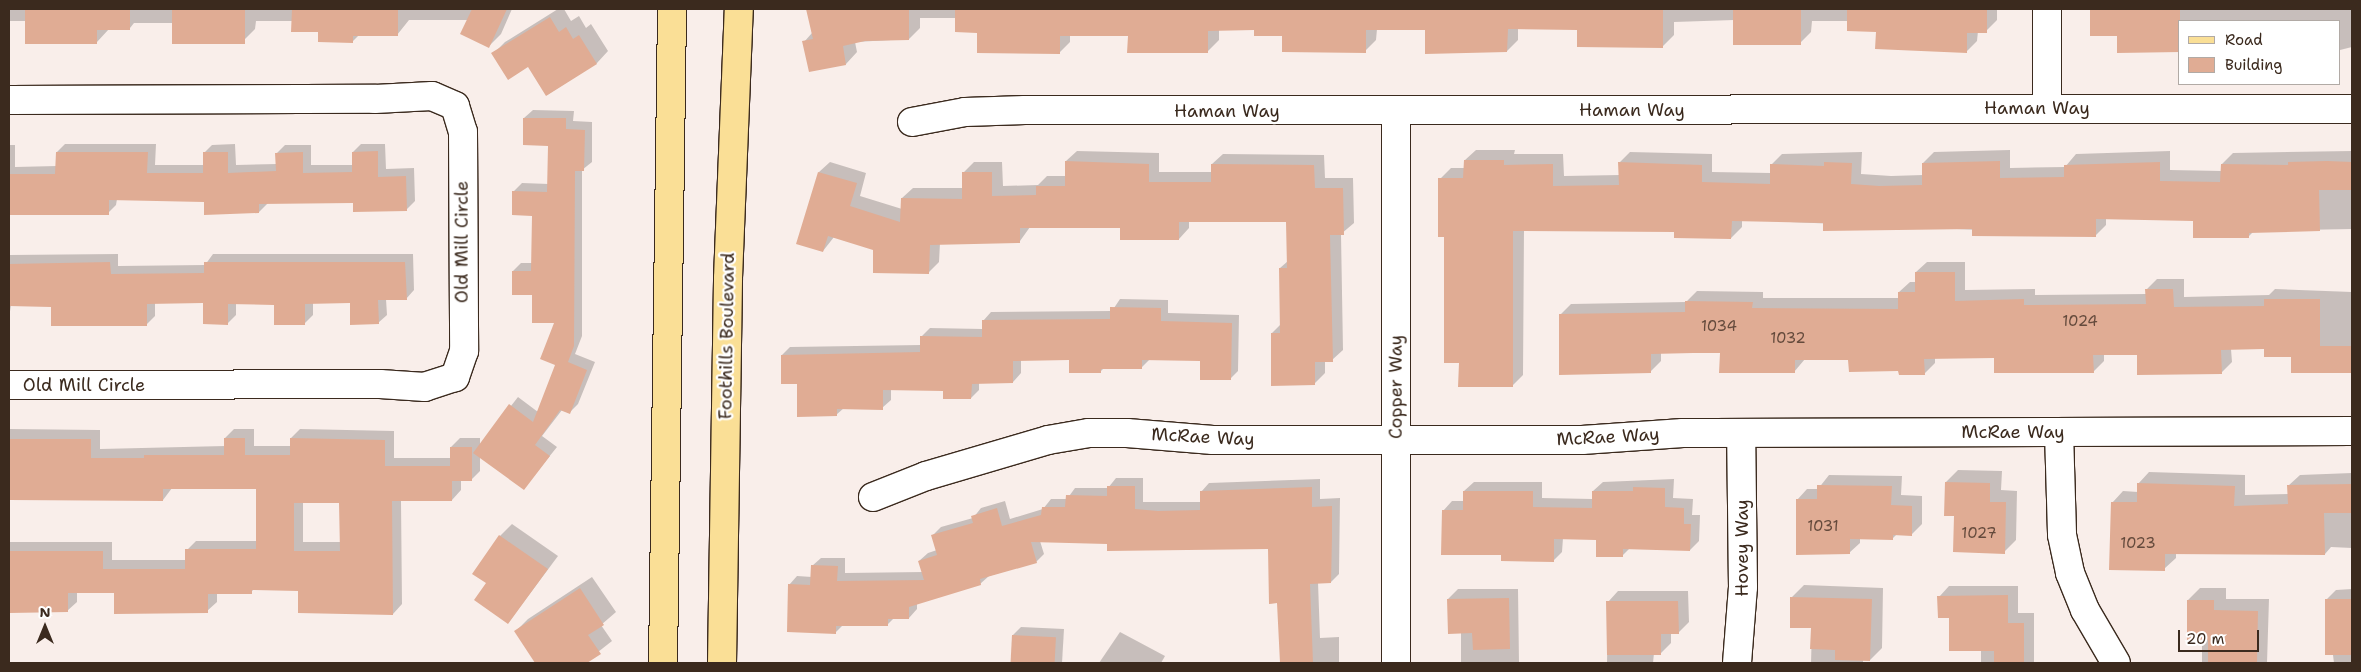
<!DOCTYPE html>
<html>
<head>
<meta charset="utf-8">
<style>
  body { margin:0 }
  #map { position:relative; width:2361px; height:672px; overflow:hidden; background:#f9eeea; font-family:"Shantell Sans",sans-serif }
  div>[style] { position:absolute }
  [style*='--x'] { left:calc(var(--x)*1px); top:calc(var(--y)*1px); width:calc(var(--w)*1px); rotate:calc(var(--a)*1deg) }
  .shadow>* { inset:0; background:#0003 }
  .building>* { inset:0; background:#e0ac94; transform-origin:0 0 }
  .roads { filter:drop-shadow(1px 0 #3b2a1e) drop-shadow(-1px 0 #3b2a1e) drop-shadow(0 1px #3b2a1e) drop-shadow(0 -1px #3b2a1e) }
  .minor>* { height:28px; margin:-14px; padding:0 14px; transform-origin:14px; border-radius:14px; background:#fff }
  .major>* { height:28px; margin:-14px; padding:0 14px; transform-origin:14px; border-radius:14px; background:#fadf96 }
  span { translate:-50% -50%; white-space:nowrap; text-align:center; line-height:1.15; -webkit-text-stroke:4.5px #fff; paint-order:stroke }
  .number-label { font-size:15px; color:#644a3c }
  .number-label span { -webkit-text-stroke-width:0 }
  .street-label { font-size:18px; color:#3b2a1e }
  .frame { position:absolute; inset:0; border:10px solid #3b2a1e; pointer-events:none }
  .legend { position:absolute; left:2178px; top:20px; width:162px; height:65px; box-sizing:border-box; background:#fff; border:1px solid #b1aaa5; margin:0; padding:6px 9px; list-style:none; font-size:15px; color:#3b2a1e }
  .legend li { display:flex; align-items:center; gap:10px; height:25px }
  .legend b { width:25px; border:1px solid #b1aaa5 }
  .north { position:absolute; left:20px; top:602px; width:50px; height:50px; -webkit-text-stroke:4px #fff; paint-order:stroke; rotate:0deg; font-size:14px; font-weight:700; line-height:20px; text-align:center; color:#3b2a1e }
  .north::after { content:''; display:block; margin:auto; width:18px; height:22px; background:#3b2a1e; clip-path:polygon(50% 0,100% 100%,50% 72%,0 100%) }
  .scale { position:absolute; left:2178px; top:630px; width:81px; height:22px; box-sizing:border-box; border:2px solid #3b2a1e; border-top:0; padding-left:6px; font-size:15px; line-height:18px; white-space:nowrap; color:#3b2a1e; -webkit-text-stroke:4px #fff; paint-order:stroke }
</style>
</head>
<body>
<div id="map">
  <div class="shadow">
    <div style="clip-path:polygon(9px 9px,512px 9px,501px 34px,489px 46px,468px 20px,409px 20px,397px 35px,359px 35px,353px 41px,293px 21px,256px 21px,255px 29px,243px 41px,173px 23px,134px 23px,130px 28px,109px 29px,97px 42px,26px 21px,9px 21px)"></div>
    <div style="clip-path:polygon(558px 9px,564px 9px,571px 21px,579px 16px,586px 28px,591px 24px,608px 51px,597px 63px,547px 95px,528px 65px,493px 54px,505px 42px)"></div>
    <div style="clip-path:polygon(808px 9px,1997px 9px,1997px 20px,1986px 31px,1978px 31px,1977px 41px,1966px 52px,1848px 21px,1812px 21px,1811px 32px,1800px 43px,1734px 20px,1674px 22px,1674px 35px,1663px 46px,1578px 29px,1518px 28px,1518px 40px,1507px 51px,1426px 29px,1377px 29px,1376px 40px,1365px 51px,1255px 29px,1219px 29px,1219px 40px,1208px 51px,1129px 35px,1070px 35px,1070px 42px,1059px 53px,979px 31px,956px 18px,920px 18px,920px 28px,909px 39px,855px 42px,857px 52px,846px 64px,810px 71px,804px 42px,812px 33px)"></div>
    <div style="clip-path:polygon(2091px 9px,2352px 9px,2352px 47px,2340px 50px,2340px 21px,2180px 21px,2118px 35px,2091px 35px)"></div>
    <div style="clip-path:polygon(evenodd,533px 110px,574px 111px,573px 121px,592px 122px,592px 162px,582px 170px,582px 336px,575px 354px,595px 362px,578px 404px,569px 413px,562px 410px,542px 436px,557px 447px,524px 488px,480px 457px,480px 471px,471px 480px,461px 480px,461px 490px,452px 500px,401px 500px,402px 604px,393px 614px,299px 590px,254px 589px,251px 592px,217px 592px,217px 602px,207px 611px,116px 592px,77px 592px,77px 602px,67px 611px,9px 611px,9px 542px,112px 542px,112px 560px,187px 560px,187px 550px,196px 541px,257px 541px,257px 488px,172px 488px,163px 500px,9px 499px,9px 429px,100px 430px,100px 449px,225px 446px,225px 438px,234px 429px,254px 429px,254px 446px,291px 446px,291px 438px,300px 429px,394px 431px,394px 458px,451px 458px,451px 447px,460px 438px,480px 438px,480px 445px,518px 397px,538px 412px,557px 364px,556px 322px,513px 271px,521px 263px,532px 263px,534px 215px,513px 192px,522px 183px,549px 184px,549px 144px,524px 118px,533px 110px,303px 502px,340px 502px,341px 542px,303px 542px,303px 502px)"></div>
    <div style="clip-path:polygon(65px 144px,156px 144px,155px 165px,204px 165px,204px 153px,212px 145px,235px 144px,236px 165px,277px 164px,277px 153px,285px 145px,311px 145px,311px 165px,353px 165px,353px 152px,361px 144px,385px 144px,386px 169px,414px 168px,415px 201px,406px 210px,354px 202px,268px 203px,259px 212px,205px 201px,117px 199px,116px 205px,108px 213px,9px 214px,9px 145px,15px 145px,15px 167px,57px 166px,57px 152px)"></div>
    <div style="clip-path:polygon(1476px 150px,1515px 150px,1514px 154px,1563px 154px,1564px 176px,1620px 175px,1619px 163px,1630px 152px,1712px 154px,1712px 172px,1771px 173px,1771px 165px,1782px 154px,1862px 152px,1861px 174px,1891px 176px,1923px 175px,1923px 163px,1934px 152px,2010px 150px,2010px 168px,2065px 167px,2076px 154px,2170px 151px,2170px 170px,2222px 171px,2222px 164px,2233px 153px,2352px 151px,2352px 229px,2254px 231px,2248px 237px,2194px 220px,2106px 218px,2106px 225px,2096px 235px,1742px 220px,1742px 227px,1731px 238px,1676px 231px,1524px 229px,1523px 375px,1512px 386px,1445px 235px,1440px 179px,1451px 168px,1465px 168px,1465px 160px)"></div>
    <div style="clip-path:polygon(1077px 151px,1159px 153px,1159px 172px,1212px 172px,1212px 164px,1223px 154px,1324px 155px,1325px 178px,1353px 178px,1354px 223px,1341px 234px,1343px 350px,1332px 360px,1325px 360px,1325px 373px,1314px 384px,1272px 333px,1281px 324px,1280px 268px,1288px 261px,1287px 221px,1189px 220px,1189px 228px,1179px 239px,1122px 227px,1030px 227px,1020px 241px,940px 243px,939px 262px,929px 272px,874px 249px,834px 237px,823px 251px,798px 243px,819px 172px,830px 162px,866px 173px,860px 196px,902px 209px,902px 198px,913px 188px,963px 188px,963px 173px,974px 162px,1002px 162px,1003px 186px,1038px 185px,1047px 176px,1066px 176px,1066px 161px)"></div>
    <div style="clip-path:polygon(118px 254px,118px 266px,205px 265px,213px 254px,413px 254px,414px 290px,406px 299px,386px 299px,387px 315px,378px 323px,351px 302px,313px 303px,313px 315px,305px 323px,275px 304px,236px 303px,236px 315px,228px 323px,204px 302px,155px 303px,155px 316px,147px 324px,52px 306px,11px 305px,9px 318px,9px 255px)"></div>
    <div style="clip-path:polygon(1927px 262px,1965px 262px,1965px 290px,2035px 289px,2035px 295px,2147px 294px,2146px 290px,2157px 279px,2184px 279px,2184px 297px,2269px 295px,2275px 289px,2352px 292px,2352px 373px,2292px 372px,2292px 355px,2265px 348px,2231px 349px,2232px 362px,2221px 373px,2139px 354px,2104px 354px,2104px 361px,2093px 372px,1995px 356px,1935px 357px,1935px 363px,1924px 374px,1850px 359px,1805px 359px,1794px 372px,1721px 352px,1661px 352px,1661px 361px,1650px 372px,1560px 315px,1571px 304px,1686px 302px,1697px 291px,1763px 292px,1763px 298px,1899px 298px,1899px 292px,1910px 282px,1916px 282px,1916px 272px)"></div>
    <div style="clip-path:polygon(1120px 299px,1168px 300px,1168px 313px,1239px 315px,1238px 371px,1230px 379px,1201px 360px,1150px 359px,1141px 368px,1104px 368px,1100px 372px,1071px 359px,1021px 360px,1021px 373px,1013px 382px,979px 382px,979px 390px,971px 398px,944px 390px,891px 389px,891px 400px,882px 408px,844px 408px,836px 415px,798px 383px,782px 355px,790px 347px,921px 345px,922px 336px,930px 328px,983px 329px,983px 321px,991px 312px,1112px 311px)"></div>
    <div style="clip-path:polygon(1958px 470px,2002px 471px,2001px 490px,2017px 491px,2016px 540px,2004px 552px,1955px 515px,1946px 482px)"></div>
    <div style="clip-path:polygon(2149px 472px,2245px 475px,2245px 495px,2289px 494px,2288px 486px,2300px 475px,2352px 473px,2352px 548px,2331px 547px,2325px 554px,2176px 553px,2176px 558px,2164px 569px,2112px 503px,2123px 491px,2138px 492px,2138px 484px)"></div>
    <div style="clip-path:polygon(1829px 475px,1902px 476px,1901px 495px,1922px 496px,1922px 524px,1911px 535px,1897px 534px,1892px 539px,1860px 538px,1860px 543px,1849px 553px,1797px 500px,1807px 489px,1818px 489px)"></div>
    <div style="clip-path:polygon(1116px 478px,1143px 478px,1143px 502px,1201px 502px,1201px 492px,1209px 483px,1320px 479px,1320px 499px,1340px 498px,1339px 574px,1331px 582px,1318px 582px,1320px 638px,1339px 637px,1339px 663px,1281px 663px,1278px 602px,1269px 548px,1040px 541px,1044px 554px,1036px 562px,989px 576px,980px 584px,917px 603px,917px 609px,909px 618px,894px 618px,888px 624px,843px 625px,835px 633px,789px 585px,797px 576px,812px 577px,812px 566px,821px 558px,845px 558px,845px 573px,923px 572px,919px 561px,928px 553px,937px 550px,933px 535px,941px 527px,973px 518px,981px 508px,1005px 501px,1010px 519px,1043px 509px,1051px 499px,1067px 499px,1075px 488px,1108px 488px)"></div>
    <div style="clip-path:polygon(1674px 479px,1673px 498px,1693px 499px,1692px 515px,1700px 515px,1699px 541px,1690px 550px,1630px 548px,1622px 556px,1597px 539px,1563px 538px,1562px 552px,1553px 561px,1503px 554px,1443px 511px,1452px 501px,1464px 501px,1464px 491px,1474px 482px,1542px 482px,1542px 498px,1593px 499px,1593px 491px,1603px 482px)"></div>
    <div style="clip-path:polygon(512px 524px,558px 556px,508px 623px,488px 583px,500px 536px)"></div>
    <div style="clip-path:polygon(592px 577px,616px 612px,601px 625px,612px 641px,584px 663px,537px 663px,516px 631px,528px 619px)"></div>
    <div style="clip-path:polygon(1804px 585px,1883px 588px,1882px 648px,1870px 660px,1863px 659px,1863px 663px,1811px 663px,1812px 627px,1792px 597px)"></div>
    <div style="clip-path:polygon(1949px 586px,2018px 586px,2018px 613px,2034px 613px,2034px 663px,1981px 663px,1981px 650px,1950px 616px,1939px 597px)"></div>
    <div style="clip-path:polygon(2200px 588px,2226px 588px,2226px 599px,2269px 599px,2267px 663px,2202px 663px,2202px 639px,2188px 600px)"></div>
    <div style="clip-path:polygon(1458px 589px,1518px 589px,1519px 663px,1461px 663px,1461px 632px,1448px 599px)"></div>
    <div style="clip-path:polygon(2352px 589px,2352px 663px,2334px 663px,2326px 600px,2336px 590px)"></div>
    <div style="clip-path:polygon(1618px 591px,1688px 591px,1689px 622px,1678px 633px,1671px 633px,1671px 643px,1661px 653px,1654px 653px,1653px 663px,1607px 663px,1608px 602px)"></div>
    <div style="clip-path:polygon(1021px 627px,1064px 629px,1062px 663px,1012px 663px,1013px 635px)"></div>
    <div style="clip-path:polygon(1120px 632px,1165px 656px,1161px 663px,1099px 663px)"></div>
  </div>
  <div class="building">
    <div style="clip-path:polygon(25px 9px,130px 9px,130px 30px,97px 30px,97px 44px,25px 44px)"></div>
    <div style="left:172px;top:9px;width:73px;height:35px"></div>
    <div style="clip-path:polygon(292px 9px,398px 9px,398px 36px,353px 36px,353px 43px,318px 42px,318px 32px,291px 32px)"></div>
    <div style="clip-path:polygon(472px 9px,507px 9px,489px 48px,460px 34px)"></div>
    <div style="clip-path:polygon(806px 9px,909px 9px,909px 40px,865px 41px,843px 46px,846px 65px,809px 72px,802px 41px,813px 39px)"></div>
    <div style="clip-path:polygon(955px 9px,1663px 9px,1663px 48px,1577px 47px,1577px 30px,1508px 29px,1507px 52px,1425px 54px,1425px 30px,1366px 30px,1366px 53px,1282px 52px,1282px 36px,1254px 36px,1254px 30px,1208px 31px,1208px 53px,1127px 53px,1128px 36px,1060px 36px,1060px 54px,977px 53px,977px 33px,955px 32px)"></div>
    <div style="left:1733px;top:9px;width:68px;height:36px"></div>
    <div style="clip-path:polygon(1847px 9px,1987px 9px,1987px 33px,1967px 33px,1967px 53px,1875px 49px,1876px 32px,1847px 31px)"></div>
    <div style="clip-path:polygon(2090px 9px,2180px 9px,2180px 52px,2117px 53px,2117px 36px,2090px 36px)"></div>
    <div style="clip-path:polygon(550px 17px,559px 32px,566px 27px,573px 39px,579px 35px,597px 64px,546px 96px,528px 67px,508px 80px,491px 53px)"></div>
    <div style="clip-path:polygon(523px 118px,566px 118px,566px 129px,585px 130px,584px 171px,575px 171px,574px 346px,568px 362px,587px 370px,570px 414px,560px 410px,535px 445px,550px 456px,524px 490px,473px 453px,509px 404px,533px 422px,555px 365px,540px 359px,554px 323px,532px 323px,532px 295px,512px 295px,512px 271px,531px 271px,532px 216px,512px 215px,512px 191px,547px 192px,548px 146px,523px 145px)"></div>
    <div style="clip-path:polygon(378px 151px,378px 177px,406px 176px,407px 211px,353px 212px,353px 203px,259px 204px,259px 213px,204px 215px,204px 202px,109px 200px,109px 215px,9px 215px,9px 174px,55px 174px,56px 152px,148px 152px,147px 173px,203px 173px,203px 152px,228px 152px,228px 173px,276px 171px,275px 153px,303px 152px,303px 173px,352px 172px,352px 152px)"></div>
    <div style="clip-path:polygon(1464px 160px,1504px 160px,1504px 165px,1553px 164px,1553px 186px,1619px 185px,1618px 162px,1702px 165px,1702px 182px,1770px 184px,1770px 164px,1824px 166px,1824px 162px,1852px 163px,1851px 184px,1879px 186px,1922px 185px,1922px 163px,2000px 161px,2000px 178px,2064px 177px,2064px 165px,2160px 162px,2160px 181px,2220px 182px,2221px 164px,2288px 165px,2288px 162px,2327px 161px,2352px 162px,2352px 190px,2319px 190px,2320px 231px,2249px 233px,2249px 238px,2193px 238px,2193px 221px,2096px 219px,2096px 237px,1972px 236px,1972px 229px,1823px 231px,1823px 223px,1732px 221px,1731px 239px,1674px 238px,1674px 232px,1513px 231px,1513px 387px,1458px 387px,1459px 363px,1444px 363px,1444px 237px,1438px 237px,1438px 178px,1463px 178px)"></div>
    <div style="clip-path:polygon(1065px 161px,1149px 164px,1149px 182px,1211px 182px,1211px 164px,1314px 165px,1315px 188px,1343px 188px,1344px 235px,1330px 235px,1333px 362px,1315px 362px,1315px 385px,1271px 386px,1271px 333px,1280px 333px,1279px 268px,1287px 268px,1286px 222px,1179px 222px,1179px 240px,1120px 240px,1120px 228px,1020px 228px,1020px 243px,930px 245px,929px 274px,873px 273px,873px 250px,828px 236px,823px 252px,796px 244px,818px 172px,857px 183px,850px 206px,900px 222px,901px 198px,962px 199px,962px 172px,992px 172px,992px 196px,1036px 195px,1036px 186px,1065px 186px)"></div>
    <div style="clip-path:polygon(110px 262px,111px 274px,204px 273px,204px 262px,405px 262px,407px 300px,378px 300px,379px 324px,350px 325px,350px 303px,305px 304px,305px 325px,274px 325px,274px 305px,228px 304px,228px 325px,203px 324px,203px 303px,147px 304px,147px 326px,51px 326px,51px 307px,9px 306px,9px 264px)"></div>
    <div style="clip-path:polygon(1915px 272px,1955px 272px,1955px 301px,2024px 299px,2024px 305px,2146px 304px,2145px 289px,2173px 289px,2174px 307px,2264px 306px,2264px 299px,2320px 299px,2320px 346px,2352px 346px,2352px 373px,2291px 373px,2291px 357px,2264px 357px,2264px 349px,2221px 350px,2222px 374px,2137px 375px,2137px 355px,2093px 355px,2094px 373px,1994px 373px,1994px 358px,1924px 359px,1925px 375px,1899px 375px,1898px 371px,1849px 372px,1848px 360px,1795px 360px,1795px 373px,1719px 373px,1720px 353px,1693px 353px,1651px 354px,1651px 373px,1559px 375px,1559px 314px,1685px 312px,1685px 301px,1753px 302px,1752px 308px,1898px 309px,1898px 292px,1915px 292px)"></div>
    <div style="clip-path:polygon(1110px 307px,1161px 308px,1161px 321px,1232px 323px,1231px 380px,1200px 380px,1200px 361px,1142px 360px,1142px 369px,1101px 369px,1101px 373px,1069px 373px,1069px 360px,1013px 361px,1013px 383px,972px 384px,971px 399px,943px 399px,943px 391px,883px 390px,883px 410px,837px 409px,837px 416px,797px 417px,797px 384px,781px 384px,781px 355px,920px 352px,920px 336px,982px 337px,982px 320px,1110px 319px)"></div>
    <div style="clip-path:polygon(evenodd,224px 438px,245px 438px,245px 455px,290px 455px,290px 438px,385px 440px,385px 466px,450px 466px,450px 447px,472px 447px,472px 481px,452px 481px,452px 501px,392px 501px,393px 615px,298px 613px,298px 591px,252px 590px,252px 594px,208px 594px,208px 613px,114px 614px,114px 593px,68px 593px,68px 612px,9px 613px,9px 551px,103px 551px,103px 569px,185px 569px,185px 549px,256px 549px,256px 489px,163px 489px,163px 501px,9px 500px,9px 439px,91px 439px,91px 458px,144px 458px,144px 455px,224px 455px,224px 438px,294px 503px,339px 503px,340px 551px,294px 551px,294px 503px)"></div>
    <div style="clip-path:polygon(1945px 482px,1990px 483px,1990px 502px,2006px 502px,2005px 554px,1953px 552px,1954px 516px,1944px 516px)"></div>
    <div style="clip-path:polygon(2137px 483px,2235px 486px,2234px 506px,2288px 504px,2287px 485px,2352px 484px,2352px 513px,2324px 513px,2325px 555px,2165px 554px,2165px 571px,2109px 570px,2111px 502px,2137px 502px)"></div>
    <div style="clip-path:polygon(1817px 485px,1892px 486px,1891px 505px,1912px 506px,1912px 536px,1893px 535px,1893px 540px,1850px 539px,1850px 554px,1796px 555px,1796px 499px,1817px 499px)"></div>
    <div style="clip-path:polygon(1107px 486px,1135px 486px,1135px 509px,1158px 511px,1200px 510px,1200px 491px,1312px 487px,1312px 507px,1332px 506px,1332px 537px,1331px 583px,1310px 584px,1313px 663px,1280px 663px,1277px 603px,1269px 604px,1268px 549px,1107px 551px,1107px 544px,1031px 542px,1037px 563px,980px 579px,981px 585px,909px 607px,909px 619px,888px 619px,888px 626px,836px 626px,836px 634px,787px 632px,788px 584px,810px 585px,811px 565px,838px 566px,837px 581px,924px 580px,918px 561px,937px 555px,931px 535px,973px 523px,971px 516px,997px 508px,1002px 526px,1041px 515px,1042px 507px,1065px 507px,1066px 495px,1107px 496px)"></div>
    <div style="clip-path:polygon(1633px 487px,1665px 488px,1665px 507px,1684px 508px,1684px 524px,1691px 524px,1690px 551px,1623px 549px,1623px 557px,1596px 557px,1596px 540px,1554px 539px,1554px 562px,1501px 561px,1501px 555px,1441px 555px,1442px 510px,1463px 510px,1463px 491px,1533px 491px,1533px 507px,1592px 508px,1592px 491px,1633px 491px)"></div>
    <div style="clip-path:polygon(499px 535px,548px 569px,508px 624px,474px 600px,486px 583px,472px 574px)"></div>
    <div style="clip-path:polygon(580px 588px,604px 625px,588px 635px,601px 654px,587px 663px,535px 663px,514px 631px)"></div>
    <div style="clip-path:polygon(2008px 595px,2008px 623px,2024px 623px,2024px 663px,1994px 663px,1994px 651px,1949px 651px,1949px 618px,1938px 618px,1937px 596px)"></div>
    <div style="clip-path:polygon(1790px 597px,1872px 599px,1870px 661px,1835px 660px,1835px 650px,1810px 649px,1811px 628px,1790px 628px)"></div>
    <div style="clip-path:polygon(1509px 598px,1510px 649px,1473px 650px,1472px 633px,1448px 634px,1447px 599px)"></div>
    <div style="left:2352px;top:599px;width:56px;height:27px;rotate:90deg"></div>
    <div style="clip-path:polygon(2187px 600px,2214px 600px,2214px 610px,2258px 611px,2257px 663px,2208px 663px,2208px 640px,2187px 640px)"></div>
    <div style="clip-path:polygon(1606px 601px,1678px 601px,1679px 634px,1661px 634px,1661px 655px,1607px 655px)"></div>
    <div style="left:1012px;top:635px;width:44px;height:28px;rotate:3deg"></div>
  </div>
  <div class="roads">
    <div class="minor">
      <div style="--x:2047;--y:9;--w:99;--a:90"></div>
      <div style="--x:9;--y:100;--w:366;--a:-0.2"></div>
      <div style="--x:375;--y:99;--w:57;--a:-3"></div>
      <div style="--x:432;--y:96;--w:25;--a:23"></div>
      <div style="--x:455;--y:106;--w:27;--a:73"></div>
      <div style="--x:463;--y:132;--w:219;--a:89.7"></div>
      <div style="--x:464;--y:351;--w:28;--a:109"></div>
      <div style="--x:455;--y:377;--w:32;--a:162"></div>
      <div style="--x:425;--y:387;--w:45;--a:-176.2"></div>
      <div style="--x:380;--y:384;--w:371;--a:179.8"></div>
      <div style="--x:912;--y:122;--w:54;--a:-10.7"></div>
      <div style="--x:965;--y:112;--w:60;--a:-1.9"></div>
      <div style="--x:1025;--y:110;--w:1327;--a:-0.04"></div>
      <div style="--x:2059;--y:432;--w:103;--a:88.3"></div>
      <div style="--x:2062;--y:535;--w:39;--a:78"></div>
      <div style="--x:2070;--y:573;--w:40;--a:68"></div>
      <div style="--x:2085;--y:610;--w:61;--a:59.7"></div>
      <div style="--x:873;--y:497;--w:57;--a:-21.6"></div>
      <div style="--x:926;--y:476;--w:127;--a:-16.4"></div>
      <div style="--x:1048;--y:440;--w:42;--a:-9.7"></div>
      <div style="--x:1089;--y:433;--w:38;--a:0"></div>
      <div style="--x:1127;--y:433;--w:86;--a:4.7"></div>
      <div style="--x:1213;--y:440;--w:369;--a:0"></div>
      <div style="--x:1582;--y:440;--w:101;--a:-4"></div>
      <div style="--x:1683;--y:433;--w:669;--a:-0.17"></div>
      <div style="--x:1396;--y:663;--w:552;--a:-90"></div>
      <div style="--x:1737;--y:663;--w:76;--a:-85.5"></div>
      <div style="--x:1743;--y:587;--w:154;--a:-90.7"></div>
    </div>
    <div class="major">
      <div style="--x:663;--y:663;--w:654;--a:-89.21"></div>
      <div style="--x:722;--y:663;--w:385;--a:-89.1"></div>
      <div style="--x:728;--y:278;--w:269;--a:-87.7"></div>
    </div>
  </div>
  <div class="number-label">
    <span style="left:2080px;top:322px">1024</span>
    <span style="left:1719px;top:327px">1034</span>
    <span style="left:1788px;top:339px">1032</span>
    <span style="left:1823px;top:527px">1031</span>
    <span style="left:1979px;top:534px">1027</span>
    <span style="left:2138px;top:544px">1023</span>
  </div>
  <div class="street-label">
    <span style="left:2037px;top:108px">Haman Way</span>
    <span style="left:1632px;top:110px">Haman Way</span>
    <span style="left:1227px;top:111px">Haman Way</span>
    <span style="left:462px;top:242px;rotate:-90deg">Old Mill Circle</span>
    <span style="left:727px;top:336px;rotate:-89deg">Foothills Boulevard</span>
    <span style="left:84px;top:385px">Old Mill Circle</span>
    <span style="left:1396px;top:387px;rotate:-90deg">Copper Way</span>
    <span style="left:2013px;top:432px">McRae Way</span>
    <span style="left:1203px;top:437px;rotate:3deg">McRae Way</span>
    <span style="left:1608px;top:437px;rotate:-3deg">McRae Way</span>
    <span style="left:1742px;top:548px;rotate:-90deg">Hovey Way</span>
  </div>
  <div class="frame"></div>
  <ul class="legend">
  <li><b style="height:6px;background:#fadf96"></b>Road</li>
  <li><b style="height:14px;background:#e0ac94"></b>Building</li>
  </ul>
  <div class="north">N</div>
  <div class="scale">20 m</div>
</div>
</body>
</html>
